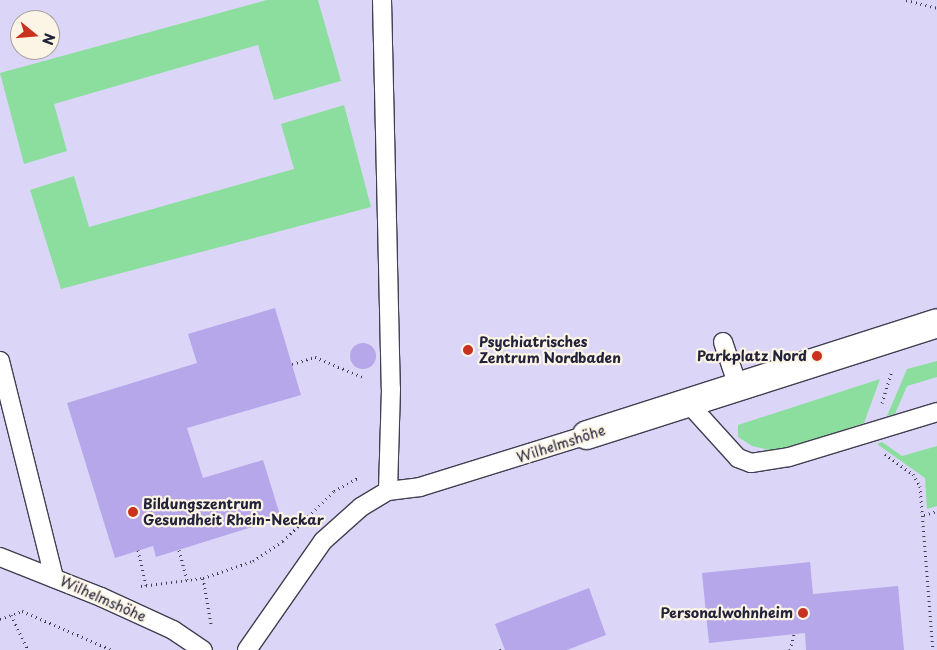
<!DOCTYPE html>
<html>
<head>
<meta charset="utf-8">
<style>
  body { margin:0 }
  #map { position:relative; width:937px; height:650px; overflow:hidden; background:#f4e6cb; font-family:"Playpen Sans",sans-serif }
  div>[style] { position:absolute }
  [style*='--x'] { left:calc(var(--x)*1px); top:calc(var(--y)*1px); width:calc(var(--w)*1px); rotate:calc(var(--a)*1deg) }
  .built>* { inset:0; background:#dbd6f7 }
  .green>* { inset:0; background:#8cde9f }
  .building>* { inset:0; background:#b6a7ea }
  .round { border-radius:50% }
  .path>* { height:3px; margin-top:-1.5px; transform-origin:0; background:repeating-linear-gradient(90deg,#423f51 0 1px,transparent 0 5px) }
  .roads { filter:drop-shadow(1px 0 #423f51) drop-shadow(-1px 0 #423f51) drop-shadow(0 1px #423f51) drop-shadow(0 -1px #423f51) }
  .service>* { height:18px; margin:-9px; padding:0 9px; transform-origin:9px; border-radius:9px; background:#fff }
  .minor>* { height:28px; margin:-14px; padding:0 14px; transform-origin:14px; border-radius:14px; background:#fff }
  .dots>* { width:14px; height:14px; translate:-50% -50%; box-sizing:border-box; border:2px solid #fcf5e5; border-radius:50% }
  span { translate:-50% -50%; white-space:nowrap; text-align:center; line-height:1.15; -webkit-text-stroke:4.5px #fcf5e5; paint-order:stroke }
  .poi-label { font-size:14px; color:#22223b; font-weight:700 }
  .left { translate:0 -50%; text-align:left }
  .right { translate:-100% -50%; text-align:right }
  .street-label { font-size:14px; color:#22223b }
  .north { position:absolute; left:10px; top:10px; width:50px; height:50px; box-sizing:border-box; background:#fcf5e5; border:1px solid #a5a1a1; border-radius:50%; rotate:107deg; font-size:14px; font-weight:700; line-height:20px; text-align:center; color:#22223b }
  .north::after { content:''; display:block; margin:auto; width:18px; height:22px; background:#c8321e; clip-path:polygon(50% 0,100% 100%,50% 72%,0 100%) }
</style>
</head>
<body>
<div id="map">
  <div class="built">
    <div style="clip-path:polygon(evenodd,0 0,937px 0,937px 650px,0 650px,0 0,20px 20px,50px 20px,50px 50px,20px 50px,20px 20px)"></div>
  </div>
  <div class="green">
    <div style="clip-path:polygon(267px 0,318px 0,341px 81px,274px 100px,258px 45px,54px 104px,67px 151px,24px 164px,0 73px)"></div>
    <div style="clip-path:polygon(344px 105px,371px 207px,61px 289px,30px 190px,74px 176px,89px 227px,294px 169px,281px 124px)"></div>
    <div style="clip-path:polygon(937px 361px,937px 377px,907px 386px,895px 414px,887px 416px,907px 369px)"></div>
    <div style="clip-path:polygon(880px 379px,864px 423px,790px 448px,769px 450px,752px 446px,738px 437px,738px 425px)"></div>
    <div style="clip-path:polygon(882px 442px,902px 456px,937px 446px,937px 506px,927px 509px,925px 478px,877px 444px)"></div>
  </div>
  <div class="building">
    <div style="clip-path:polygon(275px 308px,301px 395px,187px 428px,203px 478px,263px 460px,281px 518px,156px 557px,153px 546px,115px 558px,67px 403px,197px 363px,188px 334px)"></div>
    <div class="round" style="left:350px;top:343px;width:26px;height:26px"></div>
    <div style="clip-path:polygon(810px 562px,813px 594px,898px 586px,904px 650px,806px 650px,805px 633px,709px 643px,702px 573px)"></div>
    <div style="clip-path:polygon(589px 588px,606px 635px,567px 650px,505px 650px,495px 624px)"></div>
  </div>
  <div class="path">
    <div style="--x:906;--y:0;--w:32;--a:14"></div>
    <div style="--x:292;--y:364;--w:24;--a:-17"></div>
    <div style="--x:315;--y:357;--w:54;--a:22.8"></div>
    <div style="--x:882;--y:403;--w:34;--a:-73"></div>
    <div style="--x:885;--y:454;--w:34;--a:36"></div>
    <div style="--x:913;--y:474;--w:14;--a:60"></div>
    <div style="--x:920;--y:486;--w:165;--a:85.5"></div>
    <div style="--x:924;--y:515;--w:14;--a:-17"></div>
    <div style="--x:138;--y:550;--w:36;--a:77"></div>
    <div style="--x:179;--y:550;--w:31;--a:75"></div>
    <div style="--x:203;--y:578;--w:47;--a:80.1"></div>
    <div style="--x:141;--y:586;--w:63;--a:-7.4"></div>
    <div style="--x:203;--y:578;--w:53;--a:-18.8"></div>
    <div style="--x:253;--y:561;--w:36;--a:-34"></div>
    <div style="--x:283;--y:541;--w:71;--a:-44.4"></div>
    <div style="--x:334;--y:491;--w:29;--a:-29"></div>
    <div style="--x:11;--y:615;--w:39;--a:64"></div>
    <div style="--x:0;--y:619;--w:23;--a:-20"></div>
    <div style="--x:22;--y:611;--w:98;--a:23.4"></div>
    <div style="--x:500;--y:650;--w:4;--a:-27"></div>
    <div style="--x:790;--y:650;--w:16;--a:-76"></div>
  </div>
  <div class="roads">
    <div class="service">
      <div style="--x:382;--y:0;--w:389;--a:88.7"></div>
      <div style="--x:391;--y:389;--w:102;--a:91.7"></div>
      <div style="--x:723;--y:342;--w:46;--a:71.2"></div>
      <div style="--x:0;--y:361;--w:224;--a:76"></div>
      <div style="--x:689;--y:404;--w:73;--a:47.8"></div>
      <div style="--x:738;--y:458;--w:14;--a:21"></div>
      <div style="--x:751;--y:463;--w:38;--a:-9"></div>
      <div style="--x:789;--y:457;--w:155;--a:-16.9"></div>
      <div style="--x:0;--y:557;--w:109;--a:21.6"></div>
      <div style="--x:101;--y:597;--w:79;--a:24.6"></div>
      <div style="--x:173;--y:630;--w:36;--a:34"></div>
      <div style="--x:247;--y:650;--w:133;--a:-55.1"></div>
      <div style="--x:323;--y:541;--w:51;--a:-41.8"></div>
      <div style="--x:361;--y:507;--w:31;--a:-31"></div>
      <div style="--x:388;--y:491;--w:32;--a:-7"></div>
      <div style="--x:420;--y:487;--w:175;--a:-17.3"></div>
    </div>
    <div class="minor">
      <div style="--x:587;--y:435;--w:367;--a:-17.7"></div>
    </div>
  </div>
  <div class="dots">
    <div style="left:468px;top:350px;background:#c8321e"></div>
    <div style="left:817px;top:356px;background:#c8321e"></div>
    <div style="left:133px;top:512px;background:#c8321e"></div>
    <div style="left:803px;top:613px;background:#c8321e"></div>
  </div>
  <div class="poi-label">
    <span class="left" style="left:479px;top:350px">Psychiatrisches<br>Zentrum Nordbaden</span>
    <span class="right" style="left:807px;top:356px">Parkplatz Nord</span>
    <span class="left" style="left:143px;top:512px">Bildungszentrum<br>Gesundheit Rhein-Neckar</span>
    <span class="right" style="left:793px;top:613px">Personalwohnheim</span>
  </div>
  <div class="street-label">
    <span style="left:561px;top:444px;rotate:-18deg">Wilhelmshöhe</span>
    <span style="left:103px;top:599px;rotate:24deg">Wilhelmshöhe</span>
  </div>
  <div class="north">N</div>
</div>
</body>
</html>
